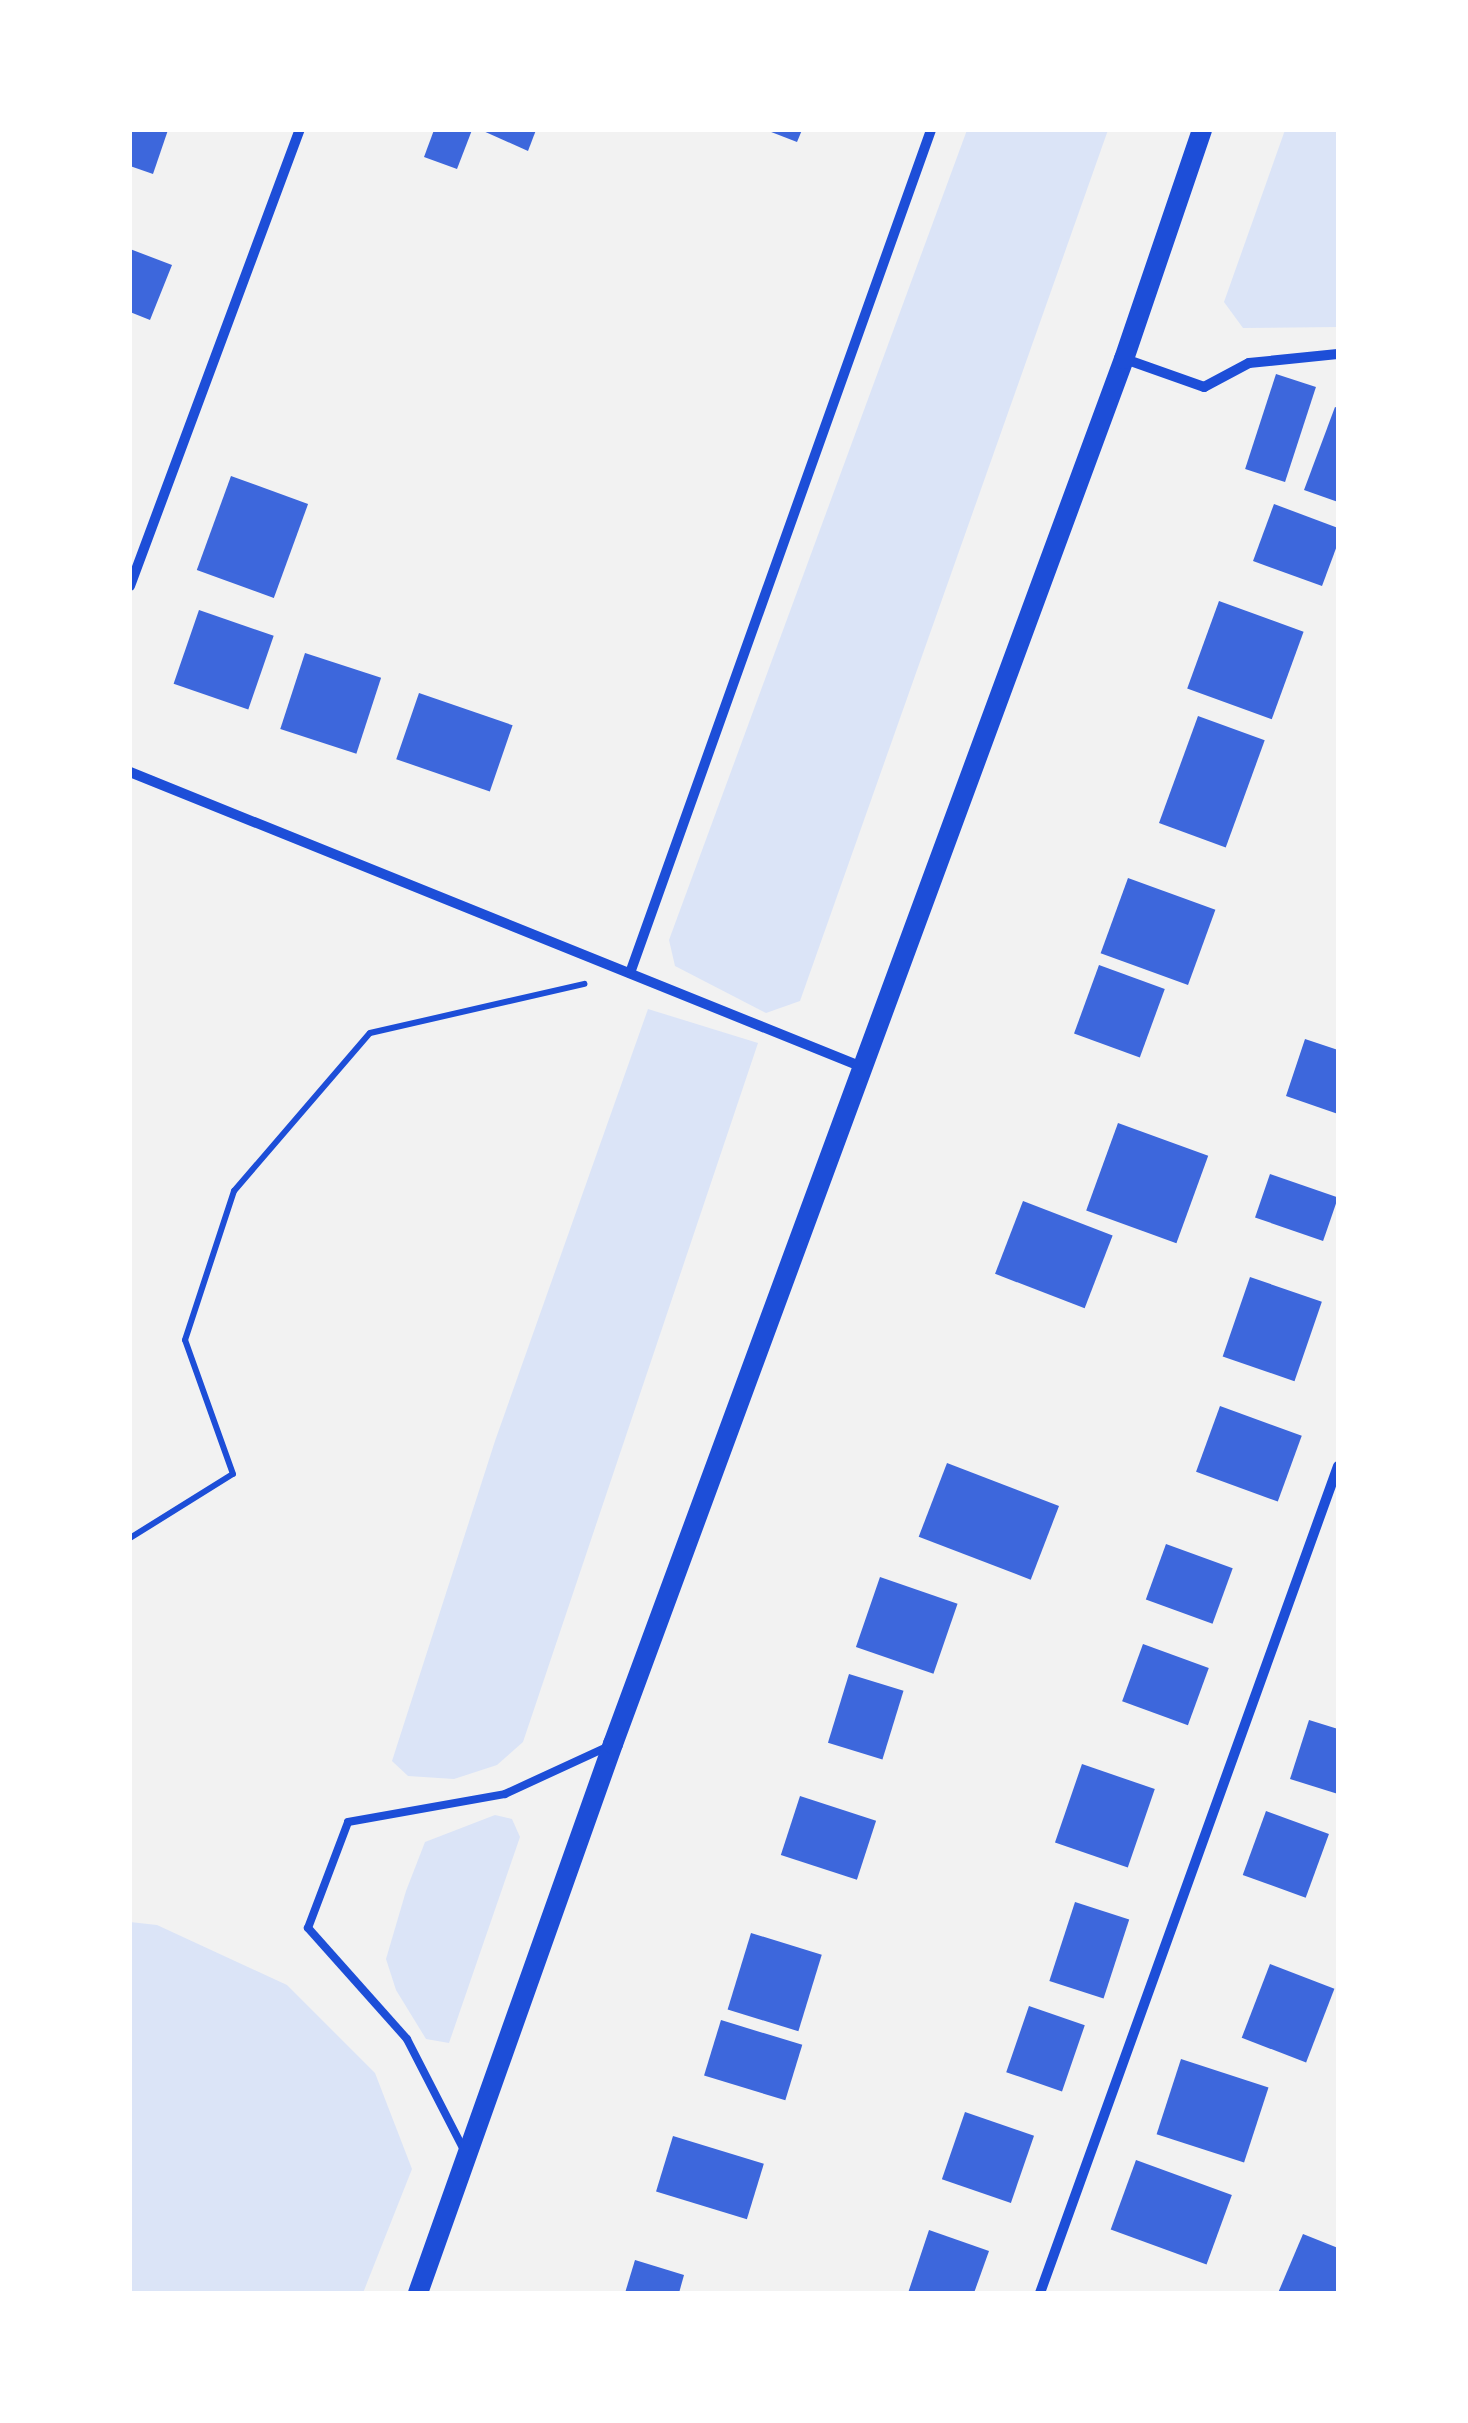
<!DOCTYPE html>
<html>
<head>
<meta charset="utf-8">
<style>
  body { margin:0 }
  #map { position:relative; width:1468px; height:2423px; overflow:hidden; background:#f2f2f2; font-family:Helvetica,sans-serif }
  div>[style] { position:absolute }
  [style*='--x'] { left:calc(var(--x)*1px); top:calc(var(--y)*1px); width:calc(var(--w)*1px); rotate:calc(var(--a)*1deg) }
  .green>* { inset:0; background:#dbe4f7 }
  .building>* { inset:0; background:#3d67dc; transform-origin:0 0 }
  .path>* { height:6px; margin:-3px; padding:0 3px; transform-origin:3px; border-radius:3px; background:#1d4ed8 }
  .service>* { height:8px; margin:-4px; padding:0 4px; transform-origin:4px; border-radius:4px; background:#1d4ed8 }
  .minor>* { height:10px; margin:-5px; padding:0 5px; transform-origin:5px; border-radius:5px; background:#1d4ed8 }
  .secondary>* { height:20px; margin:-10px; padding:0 10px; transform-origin:10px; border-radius:10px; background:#1d4ed8 }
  span { translate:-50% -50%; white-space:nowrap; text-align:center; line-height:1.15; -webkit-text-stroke:8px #fff; paint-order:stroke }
  .frame { position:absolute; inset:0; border:132px solid #fff; pointer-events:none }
</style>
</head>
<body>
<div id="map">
  <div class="green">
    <div style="clip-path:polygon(967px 130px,1108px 130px,800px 1001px,766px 1013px,675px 966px,669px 940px)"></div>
    <div style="clip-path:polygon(1285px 130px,1338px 130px,1338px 327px,1243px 328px,1224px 302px)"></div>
    <div style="clip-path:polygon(648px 1009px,758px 1043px,523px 1742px,497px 1765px,454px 1779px,408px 1776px,392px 1761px,495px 1441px)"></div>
    <div style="clip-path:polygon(495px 1815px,512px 1819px,520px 1837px,449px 2043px,426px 2039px,396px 1990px,386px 1959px,406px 1891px,425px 1842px)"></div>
    <div style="clip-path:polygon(130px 1922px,157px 1925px,287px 1985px,375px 2073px,412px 2169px,363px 2293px,130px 2293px)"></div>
  </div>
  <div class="building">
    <div style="clip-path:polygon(130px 130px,168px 130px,153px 174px,130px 166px)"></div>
    <div style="clip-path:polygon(434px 130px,472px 130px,457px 169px,424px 157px)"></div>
    <div style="clip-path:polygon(481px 130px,536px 130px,528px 151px)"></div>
    <div style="clip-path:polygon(766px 130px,802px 130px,797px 142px)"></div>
    <div style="clip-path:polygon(130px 249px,172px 265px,150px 320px,130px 312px)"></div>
    <div style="left:1276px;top:374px;width:42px;height:100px;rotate:18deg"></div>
    <div style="clip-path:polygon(1335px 407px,1338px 408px,1338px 502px,1304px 490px)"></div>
    <div style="left:231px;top:476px;width:82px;height:100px;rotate:20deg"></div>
    <div style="clip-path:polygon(1274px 504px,1338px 528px,1338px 543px,1322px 586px,1253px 561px)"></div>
    <div style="left:1219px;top:601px;width:90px;height:93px;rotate:20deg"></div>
    <div style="left:199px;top:610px;width:79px;height:78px;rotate:19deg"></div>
    <div style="left:305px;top:653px;width:80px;height:80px;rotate:18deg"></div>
    <div style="left:419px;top:693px;width:99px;height:70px;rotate:19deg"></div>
    <div style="left:1198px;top:716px;width:71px;height:114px;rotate:20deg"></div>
    <div style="left:1128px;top:878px;width:93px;height:80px;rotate:20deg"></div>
    <div style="left:1099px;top:965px;width:70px;height:73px;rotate:20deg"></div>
    <div style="clip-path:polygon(1305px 1039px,1338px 1050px,1338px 1114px,1286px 1096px)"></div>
    <div style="left:1118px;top:1123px;width:96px;height:93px;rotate:20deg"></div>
    <div style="left:1270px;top:1174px;width:72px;height:46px;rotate:19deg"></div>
    <div style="left:1023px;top:1201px;width:96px;height:78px;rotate:21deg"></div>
    <div style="left:1250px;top:1277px;width:76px;height:84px;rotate:19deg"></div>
    <div style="left:1220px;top:1406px;width:87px;height:70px;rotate:20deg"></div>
    <div style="left:947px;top:1463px;width:120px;height:79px;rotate:21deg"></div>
    <div style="left:1166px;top:1544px;width:71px;height:59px;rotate:20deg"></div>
    <div style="left:880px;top:1577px;width:82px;height:74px;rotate:19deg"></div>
    <div style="left:1143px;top:1644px;width:70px;height:61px;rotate:20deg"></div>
    <div style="left:849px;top:1674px;width:57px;height:72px;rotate:17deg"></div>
    <div style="clip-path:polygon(1309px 1720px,1338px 1729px,1338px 1794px,1290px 1779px)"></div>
    <div style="left:1082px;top:1764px;width:77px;height:83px;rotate:19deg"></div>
    <div style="left:800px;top:1796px;width:80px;height:62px;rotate:18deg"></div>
    <div style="left:1266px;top:1811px;width:67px;height:68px;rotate:20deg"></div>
    <div style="left:1075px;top:1902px;width:57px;height:83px;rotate:18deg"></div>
    <div style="left:751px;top:1933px;width:74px;height:80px;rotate:17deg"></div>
    <div style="left:1270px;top:1964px;width:69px;height:79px;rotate:21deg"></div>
    <div style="left:1029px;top:2006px;width:59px;height:70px;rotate:19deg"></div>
    <div style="left:721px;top:2020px;width:85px;height:58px;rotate:17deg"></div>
    <div style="left:1181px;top:2059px;width:92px;height:79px;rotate:18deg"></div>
    <div style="left:965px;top:2112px;width:73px;height:71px;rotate:19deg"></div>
    <div style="left:673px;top:2136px;width:95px;height:58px;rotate:17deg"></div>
    <div style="left:1136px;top:2160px;width:102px;height:74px;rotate:20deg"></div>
    <div style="clip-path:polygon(929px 2230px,989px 2251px,974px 2293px,908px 2293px)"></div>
    <div style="clip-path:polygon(1303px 2234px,1338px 2248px,1338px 2293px,1278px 2293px)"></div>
    <div style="clip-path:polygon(635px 2260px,684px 2275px,679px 2293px,625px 2293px)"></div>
  </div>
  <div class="path">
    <div style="--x:130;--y:1538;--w:121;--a:-31.9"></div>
    <div style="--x:233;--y:1474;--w:142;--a:-109.7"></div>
    <div style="--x:185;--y:1340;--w:157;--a:-71.8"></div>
    <div style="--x:234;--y:1191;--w:208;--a:-49.3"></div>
    <div style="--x:370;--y:1033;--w:220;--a:-12.9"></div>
  </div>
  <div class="service">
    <div style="--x:464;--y:2150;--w:125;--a:-117.2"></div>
    <div style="--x:407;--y:2039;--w:149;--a:-131.7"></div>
    <div style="--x:308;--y:1928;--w:113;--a:-69.3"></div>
    <div style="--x:348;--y:1822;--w:159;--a:-10.1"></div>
    <div style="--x:505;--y:1794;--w:115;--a:-24.8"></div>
  </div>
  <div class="minor">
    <div style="--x:1125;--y:359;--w:84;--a:19.5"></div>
    <div style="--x:1204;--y:387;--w:51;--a:-28.1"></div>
    <div style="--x:1249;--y:363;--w:89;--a:-5.8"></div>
    <div style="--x:130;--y:586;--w:487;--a:-69.6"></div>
    <div style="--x:130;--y:772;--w:789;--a:21.95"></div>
    <div style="--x:630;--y:973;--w:895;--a:-70.35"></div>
    <div style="--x:1040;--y:2293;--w:879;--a:-70.18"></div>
  </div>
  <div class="secondary">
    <div style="--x:418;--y:2293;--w:583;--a:-70.45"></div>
    <div style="--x:613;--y:1744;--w:1476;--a:-69.75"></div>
    <div style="--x:1124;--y:359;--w:242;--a:-71.2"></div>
  </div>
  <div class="frame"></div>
</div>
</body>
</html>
